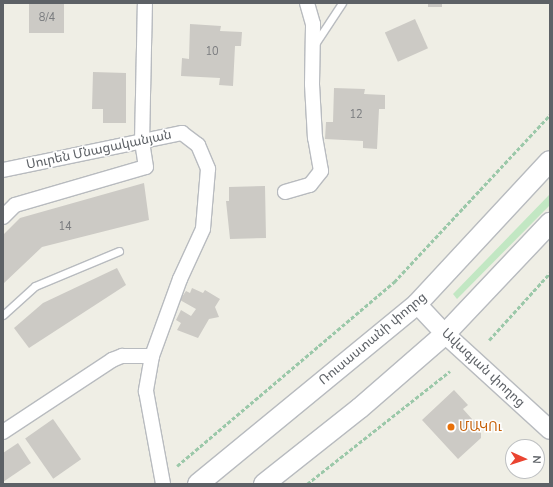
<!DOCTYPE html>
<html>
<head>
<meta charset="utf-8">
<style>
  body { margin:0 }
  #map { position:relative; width:553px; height:487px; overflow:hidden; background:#efeee5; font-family:"Nunito Sans","Noto Sans Armenian",sans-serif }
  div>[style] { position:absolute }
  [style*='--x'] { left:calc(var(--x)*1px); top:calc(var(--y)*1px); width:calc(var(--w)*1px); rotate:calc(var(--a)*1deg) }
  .green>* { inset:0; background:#c2e7c3 }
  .building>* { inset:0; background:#cccac5; transform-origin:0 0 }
  .path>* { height:2.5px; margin-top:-1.25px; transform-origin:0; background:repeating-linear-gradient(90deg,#9bc8a9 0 4px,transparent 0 6px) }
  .roads { filter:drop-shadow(1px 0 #b8bbbf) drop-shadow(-1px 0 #b8bbbf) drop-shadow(0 1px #b8bbbf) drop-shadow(0 -1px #b8bbbf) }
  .service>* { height:7px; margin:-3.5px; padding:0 3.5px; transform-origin:3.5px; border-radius:3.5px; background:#fff }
  .minor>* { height:14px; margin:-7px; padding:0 7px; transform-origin:7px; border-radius:7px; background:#fff }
  .tertiary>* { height:18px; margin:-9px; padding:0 9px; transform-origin:9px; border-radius:9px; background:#fff }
  .secondary>* { height:20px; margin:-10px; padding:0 10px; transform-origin:10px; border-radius:10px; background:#fff }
  .dots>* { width:11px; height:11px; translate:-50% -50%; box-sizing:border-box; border:2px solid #fff; border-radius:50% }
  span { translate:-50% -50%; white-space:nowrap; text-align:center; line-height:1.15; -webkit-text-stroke:3px #fff; paint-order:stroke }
  .number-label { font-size:11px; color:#797b7e }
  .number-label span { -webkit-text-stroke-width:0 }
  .street-label { font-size:13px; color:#5d6166 }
  .food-label { font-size:13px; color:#c56008 }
  .left { translate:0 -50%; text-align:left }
  .frame { position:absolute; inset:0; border:4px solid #5d6166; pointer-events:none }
  .north { position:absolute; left:505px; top:439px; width:40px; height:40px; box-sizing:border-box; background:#fff; border:1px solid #bec0c2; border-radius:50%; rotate:93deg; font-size:11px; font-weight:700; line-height:16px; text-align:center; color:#5d6166 }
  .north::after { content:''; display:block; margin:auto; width:14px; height:18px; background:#ea4431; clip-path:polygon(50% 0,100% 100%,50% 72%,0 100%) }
</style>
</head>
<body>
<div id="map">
  <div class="green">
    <div style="clip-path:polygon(550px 194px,550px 205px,457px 299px,453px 294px)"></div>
  </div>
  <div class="building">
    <div style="left:29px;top:3px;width:35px;height:30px"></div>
    <div style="left:428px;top:3px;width:14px;height:4px"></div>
    <div style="left:415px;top:19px;width:32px;height:33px;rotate:66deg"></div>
    <div style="clip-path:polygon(190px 24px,221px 26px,220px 31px,242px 32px,241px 46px,235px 46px,233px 86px,219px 85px,220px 78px,181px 76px,182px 58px,189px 59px)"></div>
    <div style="clip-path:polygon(93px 72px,126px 73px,126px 123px,103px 123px,103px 109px,92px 109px)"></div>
    <div style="clip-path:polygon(334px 88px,365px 89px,364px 94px,385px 95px,385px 109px,379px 109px,377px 149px,363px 148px,363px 141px,325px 139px,326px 122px,333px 122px)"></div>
    <div style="clip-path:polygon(144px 183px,149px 220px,42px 247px,3px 284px,3px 235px,20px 218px)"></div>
    <div style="clip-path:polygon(265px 186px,266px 238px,230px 239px,226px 201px,229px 201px,229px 187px)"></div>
    <div style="clip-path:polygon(117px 268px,126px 285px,29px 348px,14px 328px,43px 303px)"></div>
    <div style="clip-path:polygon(192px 288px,203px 293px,205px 290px,220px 299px,215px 307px,219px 317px,209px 319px,198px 338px,177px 330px,181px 323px,176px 320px,181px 310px,191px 316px,196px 309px,180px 300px,186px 291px,190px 293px)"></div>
    <div style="clip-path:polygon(454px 390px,468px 405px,463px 409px,481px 429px,481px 438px,458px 459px,422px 420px)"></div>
    <div style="left:53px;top:419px;width:49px;height:34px;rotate:55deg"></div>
    <div style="clip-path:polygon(18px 443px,31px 463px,3px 482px,3px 453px)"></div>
  </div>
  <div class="path">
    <div style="--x:489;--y:340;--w:91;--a:-47.7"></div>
    <div style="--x:177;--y:466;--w:285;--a:-40.3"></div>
    <div style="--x:394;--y:282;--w:229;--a:-47"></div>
    <div style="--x:307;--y:484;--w:182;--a:-38.3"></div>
  </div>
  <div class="roads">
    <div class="service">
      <div style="--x:315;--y:44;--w:49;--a:-56.6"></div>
      <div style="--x:3;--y:315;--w:43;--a:-42.2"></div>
      <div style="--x:35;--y:286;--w:91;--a:-22.6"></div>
    </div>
    <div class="minor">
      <div style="--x:3;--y:170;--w:183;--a:-11.7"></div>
      <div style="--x:182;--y:133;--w:20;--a:37"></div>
      <div style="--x:198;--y:145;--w:26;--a:67"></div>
      <div style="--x:208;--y:169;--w:60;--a:94.8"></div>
      <div style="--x:203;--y:229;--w:55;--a:114.7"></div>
      <div style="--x:180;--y:279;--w:82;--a:110"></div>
      <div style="--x:152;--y:356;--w:36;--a:100"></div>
      <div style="--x:146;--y:391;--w:95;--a:79.6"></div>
      <div style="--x:285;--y:192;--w:26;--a:-16"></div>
      <div style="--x:310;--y:185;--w:18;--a:-52"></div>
      <div style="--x:321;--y:171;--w:34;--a:-100"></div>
      <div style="--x:315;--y:138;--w:54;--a:-93.2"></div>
      <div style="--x:312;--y:84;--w:60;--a:-89"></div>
      <div style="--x:313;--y:24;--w:22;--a:-106"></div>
      <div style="--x:3;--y:217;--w:17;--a:-45"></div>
      <div style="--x:15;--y:205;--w:136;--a:-16.2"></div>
      <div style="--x:146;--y:167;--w:24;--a:-99"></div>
      <div style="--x:142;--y:143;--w:140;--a:-88.8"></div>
      <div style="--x:3;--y:432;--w:131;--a:-33.4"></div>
      <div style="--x:112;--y:360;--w:11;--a:-22"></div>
      <div style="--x:122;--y:356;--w:30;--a:0"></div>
    </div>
    <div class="tertiary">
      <div style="--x:417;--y:304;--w:41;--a:47"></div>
      <div style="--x:445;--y:334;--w:142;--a:42.4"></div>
    </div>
    <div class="secondary">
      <div style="--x:198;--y:484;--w:283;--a:-39.4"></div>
      <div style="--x:417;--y:304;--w:195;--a:-47.1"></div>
      <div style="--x:264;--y:484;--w:122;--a:-38.4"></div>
      <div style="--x:360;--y:408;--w:113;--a:-41"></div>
      <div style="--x:445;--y:334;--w:153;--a:-46.6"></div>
    </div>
  </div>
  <div class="dots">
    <div style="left:451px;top:427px;background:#e8710a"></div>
  </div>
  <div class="number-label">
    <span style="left:47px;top:18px">8/4</span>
    <span style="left:212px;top:52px">10</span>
    <span style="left:356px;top:115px">12</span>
    <span style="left:65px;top:227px">14</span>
  </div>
  <div class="street-label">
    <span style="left:99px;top:150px;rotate:-12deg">Սուրեն Մնացականյան</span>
    <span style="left:373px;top:339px;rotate:-40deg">Ռուսաստանի փողոց</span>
    <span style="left:483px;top:368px;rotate:43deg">Ավագյան փողոց</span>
  </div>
  <div class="food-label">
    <span class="left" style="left:459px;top:427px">ՄԱԿՈւ</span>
  </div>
  <div class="frame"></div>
  <div class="north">N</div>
</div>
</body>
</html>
